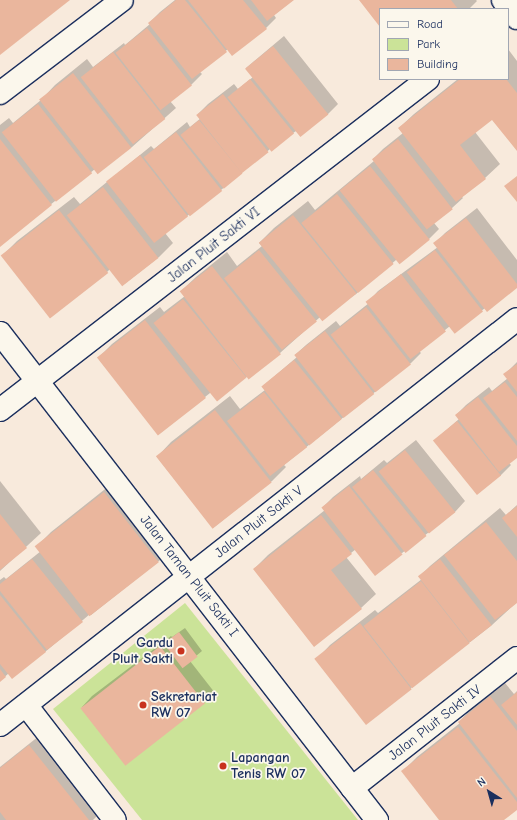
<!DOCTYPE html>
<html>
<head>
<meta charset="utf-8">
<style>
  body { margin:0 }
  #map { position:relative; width:517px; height:820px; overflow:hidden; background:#f8eadc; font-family:"Comic Neue",sans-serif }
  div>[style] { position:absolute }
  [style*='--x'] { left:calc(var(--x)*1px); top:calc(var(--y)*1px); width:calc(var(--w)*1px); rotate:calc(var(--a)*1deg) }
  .green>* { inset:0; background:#cbe398 }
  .shadow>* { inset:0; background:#0003 }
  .building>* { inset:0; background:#eab69d; transform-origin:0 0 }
  .roads { filter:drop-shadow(1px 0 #1b2f5e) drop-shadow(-1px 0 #1b2f5e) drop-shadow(0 1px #1b2f5e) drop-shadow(0 -1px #1b2f5e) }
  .minor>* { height:22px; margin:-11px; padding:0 11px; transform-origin:11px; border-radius:11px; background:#fbf7ec }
  .dots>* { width:11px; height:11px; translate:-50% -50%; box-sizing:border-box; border:2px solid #fbf7ec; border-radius:50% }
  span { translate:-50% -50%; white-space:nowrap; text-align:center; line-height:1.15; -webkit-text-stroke:3.5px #fbf7ec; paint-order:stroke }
  .street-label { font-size:14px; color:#1b2f5e }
  .poi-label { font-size:14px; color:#1b2f5e; font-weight:700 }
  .right { translate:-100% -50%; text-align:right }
  .left { translate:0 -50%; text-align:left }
  .legend { position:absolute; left:379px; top:8px; width:130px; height:72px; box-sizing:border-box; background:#fbf7ec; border:1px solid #a1a7b3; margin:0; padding:5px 7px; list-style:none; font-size:12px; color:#1b2f5e }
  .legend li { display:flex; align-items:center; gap:8px; height:20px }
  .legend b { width:20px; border:1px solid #a1a7b3 }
  .north { position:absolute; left:469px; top:772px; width:40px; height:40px; -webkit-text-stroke:3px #fbf7ec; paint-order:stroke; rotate:323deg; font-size:11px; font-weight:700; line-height:16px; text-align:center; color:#1b2f5e }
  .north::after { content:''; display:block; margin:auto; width:14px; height:18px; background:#1b2f5e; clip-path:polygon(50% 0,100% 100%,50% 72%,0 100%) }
</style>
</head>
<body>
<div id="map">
  <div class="green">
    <div style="clip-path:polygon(185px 603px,358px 820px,142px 820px,53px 709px)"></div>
  </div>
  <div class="shadow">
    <div style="clip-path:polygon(175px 0,293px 0,274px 15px,276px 18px,266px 28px,228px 49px,200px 72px,202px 74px,191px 85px,170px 101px,176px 108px,132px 147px,95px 169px,0 245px,0 125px,9px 118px,13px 123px,41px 100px,55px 85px,87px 59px,93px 67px,124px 43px,125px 45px,150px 24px,149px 23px,160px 12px)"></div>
    <div style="clip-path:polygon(360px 0,476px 0,477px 1px,469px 9px,380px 9px,380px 25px)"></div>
    <div style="clip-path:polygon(284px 36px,338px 104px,327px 115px,296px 131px,270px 149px,221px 190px,165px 233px,173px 243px,159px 257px,123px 285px,110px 269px,107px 272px,2px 256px,17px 241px,74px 197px,80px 204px,151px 146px,154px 149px,187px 122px,190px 127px,201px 118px,198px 114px,208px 104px,234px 84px,238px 89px,253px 77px,246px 68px)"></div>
    <div style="clip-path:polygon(508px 49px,517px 61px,517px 150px,492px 119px,475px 132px,500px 164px,485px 178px,462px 197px,463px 198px,452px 208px,434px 223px,439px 229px,428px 240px,396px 260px,356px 294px,319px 318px,280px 353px,245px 378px,210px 393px,159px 434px,98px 358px,112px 344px,160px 307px,164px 312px,185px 296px,181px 291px,196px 277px,227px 252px,237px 266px,262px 246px,259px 243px,274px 228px,308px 201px,315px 210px,374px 161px,373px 159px,383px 149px,403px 133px,399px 128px,414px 114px,458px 79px,508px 79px)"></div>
    <div style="clip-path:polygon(477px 208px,517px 260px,517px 287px,485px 308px,455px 332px,450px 326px,419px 351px,421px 353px,411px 363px,284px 465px,286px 467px,272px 481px,213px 528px,157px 457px,171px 442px,230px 396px,240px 409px,265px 390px,263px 386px,297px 357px,295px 355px,306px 345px,336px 321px,340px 326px,369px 303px,368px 302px,378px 291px,438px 247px,435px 243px,445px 233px)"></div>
    <div style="clip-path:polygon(517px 362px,517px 457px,509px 463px,511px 465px,500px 476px,434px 441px,459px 419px,456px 415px,466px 405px,489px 387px,492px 391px,508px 378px,505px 374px)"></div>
    <div style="clip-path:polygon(416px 440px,465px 501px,455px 512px,402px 553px,356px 549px,346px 557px,376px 594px,361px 608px,254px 569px,268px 555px,325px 510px,323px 507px,333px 497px,360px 476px,361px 479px,384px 460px,387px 463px)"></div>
    <div style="clip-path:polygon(119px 478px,173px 547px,159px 561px,91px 615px,90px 614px,45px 652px,9px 673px,0 681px,0 580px,4px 577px,6px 579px,41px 551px,37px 546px,51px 532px)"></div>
    <div style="clip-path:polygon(0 481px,41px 533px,0 571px)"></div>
    <div style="clip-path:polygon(517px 505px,517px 602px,492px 625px,366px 723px,316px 660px,330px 645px,375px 610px,378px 613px,422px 579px,420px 576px,430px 566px,500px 508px,506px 515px)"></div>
    <div style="clip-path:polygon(185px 628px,202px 651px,190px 661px,215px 693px,204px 703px,82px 707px,92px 696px,171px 636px,172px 637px)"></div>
    <div style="clip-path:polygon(505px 683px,514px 694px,517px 691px,517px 809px,502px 820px,441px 820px,403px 771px,417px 757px,460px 723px,459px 722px,473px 707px)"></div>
    <div style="clip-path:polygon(44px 732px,105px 808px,93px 820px,0 820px,0 767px)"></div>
  </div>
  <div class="building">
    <div style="clip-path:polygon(0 0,70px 0,0 55px)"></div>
    <div style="clip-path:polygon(176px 0,185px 0,227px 52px,192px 79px,148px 23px)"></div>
    <div style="clip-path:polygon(188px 0,243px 0,267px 29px,232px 56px)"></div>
    <div style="clip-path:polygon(251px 0,294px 0,267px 21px)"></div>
    <div style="clip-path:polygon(359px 0,451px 0,458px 9px,380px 9px,380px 27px)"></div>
    <div style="left:147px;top:28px;width:73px;height:40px;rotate:52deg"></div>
    <div style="left:273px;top:46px;width:88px;height:36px;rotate:51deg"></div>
    <div style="left:113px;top:52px;width:85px;height:41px;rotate:52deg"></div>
    <div style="left:73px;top:73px;width:95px;height:43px;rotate:52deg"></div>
    <div style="left:250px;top:79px;width:70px;height:29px;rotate:51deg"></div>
    <div style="clip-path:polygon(460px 79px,506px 79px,517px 93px,517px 151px,492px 120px,460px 145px,486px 179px,456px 202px,398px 128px)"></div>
    <div style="left:223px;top:94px;width:74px;height:34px;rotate:52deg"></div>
    <div style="left:38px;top:104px;width:88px;height:46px;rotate:52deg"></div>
    <div style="left:199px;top:120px;width:69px;height:24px;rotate:51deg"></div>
    <div style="left:176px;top:132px;width:75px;height:41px;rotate:52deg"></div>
    <div style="clip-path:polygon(0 139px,52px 205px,0 247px)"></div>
    <div style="left:398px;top:139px;width:89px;height:33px;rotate:52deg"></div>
    <div style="left:140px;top:155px;width:78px;height:43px;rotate:52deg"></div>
    <div style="left:370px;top:166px;width:95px;height:39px;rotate:51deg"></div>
    <div style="clip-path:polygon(517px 176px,517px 202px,504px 186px)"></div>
    <div style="left:103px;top:187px;width:90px;height:46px;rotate:52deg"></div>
    <div style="left:337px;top:194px;width:90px;height:46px;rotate:51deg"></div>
    <div style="left:59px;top:210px;width:80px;height:74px;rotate:52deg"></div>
    <div style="left:293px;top:215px;width:101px;height:44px;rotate:51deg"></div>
    <div style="clip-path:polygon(466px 218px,517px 284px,517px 288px,487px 312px,433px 243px)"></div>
    <div style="left:259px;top:250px;width:92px;height:45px;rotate:51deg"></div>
    <div style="left:435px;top:250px;width:78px;height:36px;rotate:52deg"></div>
    <div style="left:212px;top:266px;width:112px;height:41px;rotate:52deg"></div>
    <div style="left:401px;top:274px;width:73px;height:45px;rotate:52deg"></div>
    <div style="left:183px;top:299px;width:101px;height:38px;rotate:51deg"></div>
    <div style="left:366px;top:307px;width:73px;height:45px;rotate:52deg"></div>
    <div style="left:145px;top:320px;width:99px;height:61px;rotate:52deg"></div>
    <div style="left:325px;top:331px;width:80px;height:39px;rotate:52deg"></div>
    <div style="left:294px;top:360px;width:76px;height:42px;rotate:51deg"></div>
    <div style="clip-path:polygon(517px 364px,517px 392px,503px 374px)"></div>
    <div style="clip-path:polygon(505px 382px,517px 397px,517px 441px,483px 398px)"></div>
    <div style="left:264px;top:392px;width:70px;height:47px;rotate:52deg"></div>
    <div style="clip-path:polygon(478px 397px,517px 446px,517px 458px,499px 472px,455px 415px)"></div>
    <div style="left:215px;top:410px;width:92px;height:75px;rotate:52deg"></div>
    <div style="left:457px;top:421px;width:70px;height:31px;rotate:51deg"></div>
    <div style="left:405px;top:450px;width:80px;height:34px;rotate:51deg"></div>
    <div style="left:373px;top:470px;width:85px;height:27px;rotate:51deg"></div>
    <div style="left:349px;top:486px;width:87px;height:35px;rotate:52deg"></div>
    <div style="left:104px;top:492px;width:89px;height:88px;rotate:52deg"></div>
    <div style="clip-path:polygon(517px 506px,517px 537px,502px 518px)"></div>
    <div style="clip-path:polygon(0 514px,27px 548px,0 570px)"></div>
    <div style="clip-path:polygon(321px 515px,352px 554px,331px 570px,362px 609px,314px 647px,253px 569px)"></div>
    <div style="clip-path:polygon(486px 522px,517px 561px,517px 603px,495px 620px,444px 555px)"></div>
    <div style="clip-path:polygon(32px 559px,83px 622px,47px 650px,0 591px,0 584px)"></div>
    <div style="left:440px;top:559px;width:84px;height:28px;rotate:52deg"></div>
    <div style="left:421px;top:581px;width:79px;height:73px;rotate:52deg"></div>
    <div style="clip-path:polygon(0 595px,46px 652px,12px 679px,0 664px)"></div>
    <div style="left:360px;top:623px;width:84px;height:58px;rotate:52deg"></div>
    <div style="left:179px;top:632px;width:31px;height:19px;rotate:53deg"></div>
    <div style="left:160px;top:646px;width:73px;height:101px;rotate:52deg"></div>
    <div style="clip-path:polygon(0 669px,6px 677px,0 682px)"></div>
    <div style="clip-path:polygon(517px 692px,517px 725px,501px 705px)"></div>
    <div style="clip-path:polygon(490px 696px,517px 731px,517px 798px,458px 722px)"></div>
    <div style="clip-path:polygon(458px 727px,517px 802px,517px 810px,504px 820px,439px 820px,401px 771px)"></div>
    <div style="clip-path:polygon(29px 745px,89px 820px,6px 820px,0 812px,0 768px)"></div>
  </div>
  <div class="roads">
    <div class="minor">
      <div style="--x:503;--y:0;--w:23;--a:52"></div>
      <div style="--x:0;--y:93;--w:153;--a:-37.3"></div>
      <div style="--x:0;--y:333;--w:616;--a:52.26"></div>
      <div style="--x:0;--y:410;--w:541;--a:-37.72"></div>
      <div style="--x:26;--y:705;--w:145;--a:52.3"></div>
      <div style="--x:0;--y:725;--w:657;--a:-38.14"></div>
      <div style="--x:352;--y:788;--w:210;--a:-38.2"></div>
    </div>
  </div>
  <div class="dots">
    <div style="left:181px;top:651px;background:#c8321e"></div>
    <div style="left:143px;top:705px;background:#c8321e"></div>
    <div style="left:223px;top:766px;background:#c8321e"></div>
  </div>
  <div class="street-label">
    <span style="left:214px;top:245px;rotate:-38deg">Jalan Pluit Sakti VI</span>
    <span style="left:259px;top:522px;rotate:-38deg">Jalan Pluit Sakti V</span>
    <span style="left:189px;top:576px;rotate:52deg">Jalan Taman Pluit Sakti I</span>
    <span style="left:435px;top:723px;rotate:-38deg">Jalan Pluit Sakti IV</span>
  </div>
  <div class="poi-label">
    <span class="right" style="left:173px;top:651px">Gardu<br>Pluit Sakti</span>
    <span class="left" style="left:151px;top:705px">Sekretariat<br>RW 07</span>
    <span class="left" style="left:231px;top:766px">Lapangan<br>Tenis RW 07</span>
  </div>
  <ul class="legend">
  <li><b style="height:5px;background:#fbf7ec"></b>Road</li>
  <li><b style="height:11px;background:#cbe398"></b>Park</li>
  <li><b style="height:11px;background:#eab69d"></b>Building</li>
  </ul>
  <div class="north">N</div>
</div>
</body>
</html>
